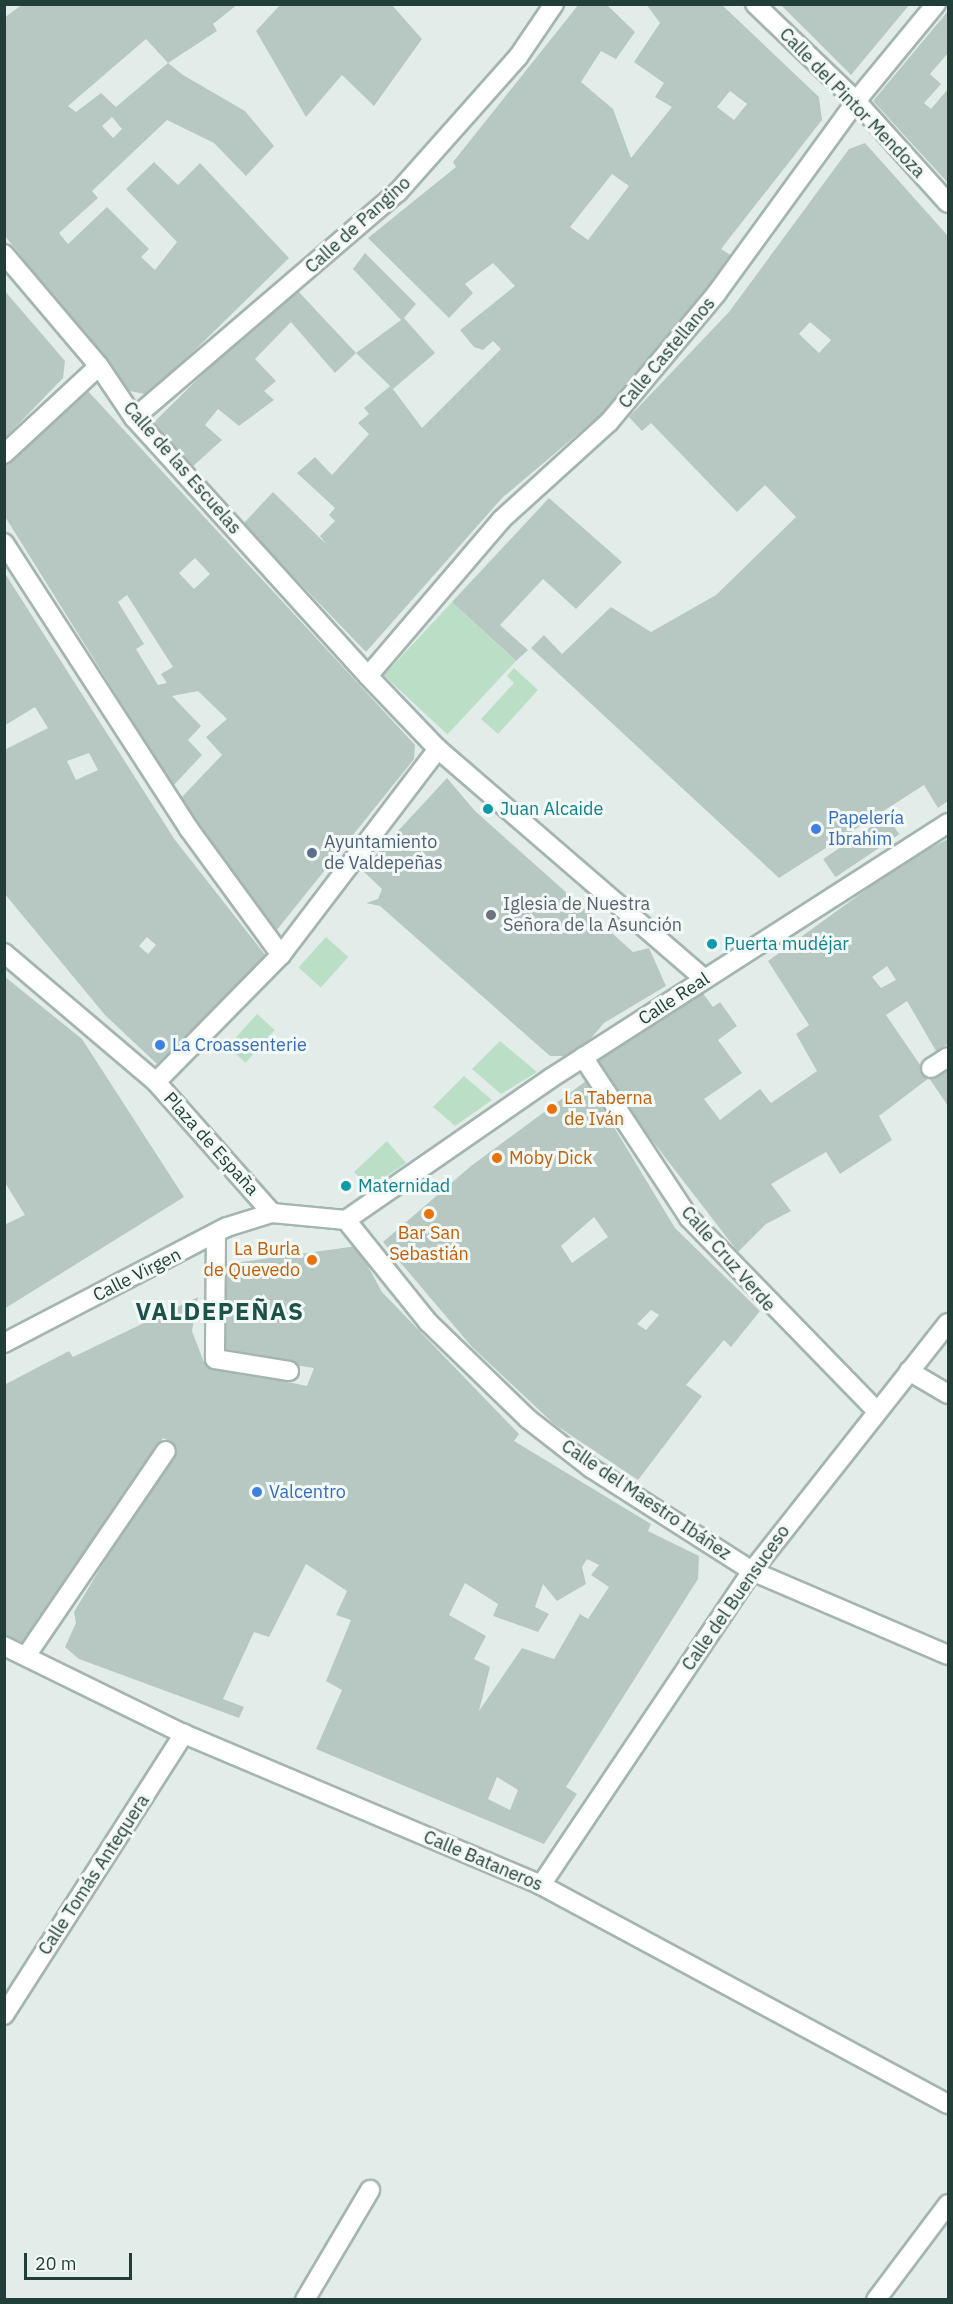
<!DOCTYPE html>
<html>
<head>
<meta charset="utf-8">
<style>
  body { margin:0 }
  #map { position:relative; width:953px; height:2304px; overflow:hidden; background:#e2ede9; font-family:"IBM Plex Sans",sans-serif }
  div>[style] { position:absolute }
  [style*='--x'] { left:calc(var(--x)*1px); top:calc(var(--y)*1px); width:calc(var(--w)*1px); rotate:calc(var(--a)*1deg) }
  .green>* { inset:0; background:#badfc6; transform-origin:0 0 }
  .building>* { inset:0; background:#b7c8c2; transform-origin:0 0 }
  .roads { filter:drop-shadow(2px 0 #a4b5b0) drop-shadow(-2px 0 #a4b5b0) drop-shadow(0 2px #a4b5b0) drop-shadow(0 -2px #a4b5b0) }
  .lane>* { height:18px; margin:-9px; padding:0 9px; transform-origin:9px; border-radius:9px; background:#fff }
  .street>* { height:18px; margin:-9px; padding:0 9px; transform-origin:9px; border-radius:9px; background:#fff }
  .dots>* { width:16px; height:16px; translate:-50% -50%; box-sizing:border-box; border:3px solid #f3f9f6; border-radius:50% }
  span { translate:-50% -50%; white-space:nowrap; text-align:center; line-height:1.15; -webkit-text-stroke:6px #f3f9f6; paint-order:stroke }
  .street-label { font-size:18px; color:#213f38 }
  .culture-label { font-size:18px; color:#0d838f }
  .left { translate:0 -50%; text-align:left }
  .shop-label { font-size:18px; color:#366cbe }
  .service-label { font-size:18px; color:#4e5e75 }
  .worship-label { font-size:18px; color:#5b616d }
  .food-label { font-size:18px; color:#c56008 }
  .right { translate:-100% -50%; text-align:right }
  .district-label { font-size:24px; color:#1c5248; font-weight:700; letter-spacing:1.5px }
  .frame { position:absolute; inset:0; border:6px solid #213f38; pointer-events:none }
  .scale { position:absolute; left:24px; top:2253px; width:108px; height:27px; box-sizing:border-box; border:3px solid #213f38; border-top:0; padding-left:8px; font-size:18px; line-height:21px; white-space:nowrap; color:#213f38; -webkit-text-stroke:4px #f3f9f6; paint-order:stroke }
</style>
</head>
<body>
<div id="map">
  <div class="green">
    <div style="left:452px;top:602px;width:87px;height:100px;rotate:43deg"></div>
    <div style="clip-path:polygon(514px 668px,538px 690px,498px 734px,481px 719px,514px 683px,507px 676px)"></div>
    <div style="left:326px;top:937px;width:30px;height:41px;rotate:42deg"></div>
    <div style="left:257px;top:1014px;width:24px;height:44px;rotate:42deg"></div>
    <div style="clip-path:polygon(500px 1041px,537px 1072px,501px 1094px,472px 1069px)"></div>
    <div style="clip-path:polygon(464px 1076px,492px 1100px,455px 1126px,433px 1107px)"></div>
    <div style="clip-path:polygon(387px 1141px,406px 1163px,369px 1188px,354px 1172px)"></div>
  </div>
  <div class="building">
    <div style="clip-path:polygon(evenodd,23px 4px,238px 4px,213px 24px,217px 31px,168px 63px,146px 39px,68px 106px,76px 112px,101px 93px,116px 107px,168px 63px,183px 75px,245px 111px,274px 146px,246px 176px,214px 143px,167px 120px,92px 191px,98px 198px,59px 233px,68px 244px,107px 207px,149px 249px,141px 257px,155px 270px,177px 242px,126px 189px,154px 162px,178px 185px,200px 163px,289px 258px,149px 395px,130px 391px,4px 235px,4px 18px,23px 4px,112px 117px,122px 129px,113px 138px,102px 126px,112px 117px)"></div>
    <div style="clip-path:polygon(281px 4px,391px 4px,422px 39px,374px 106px,342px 75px,306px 117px,256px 31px)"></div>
    <div style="clip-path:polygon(evenodd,579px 4px,606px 4px,635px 32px,616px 59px,601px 51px,581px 82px,613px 109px,631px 158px,672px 107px,655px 97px,664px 83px,634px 62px,660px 23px,646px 4px,721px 4px,819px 97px,822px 120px,721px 249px,732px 256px,658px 354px,598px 417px,502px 498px,366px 652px,243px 524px,273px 492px,326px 544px,320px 536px,335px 521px,329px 515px,335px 508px,297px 473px,315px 457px,332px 475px,369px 434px,358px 423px,369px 414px,364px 408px,390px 386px,356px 353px,401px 320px,353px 269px,365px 253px,416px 304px,404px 318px,435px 353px,393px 389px,422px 428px,501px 349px,493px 341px,483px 350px,474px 347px,460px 330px,515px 286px,493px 263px,465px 284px,473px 293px,449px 318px,368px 238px,456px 167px,453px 162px,579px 4px,730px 91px,747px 104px,734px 120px,717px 107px,730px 91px,579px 4px,612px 174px,629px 186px,588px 240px,570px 227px,612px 174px)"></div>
    <div style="clip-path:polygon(780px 4px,910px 4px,851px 75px)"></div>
    <div style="clip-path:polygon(948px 11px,948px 53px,930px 74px,941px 84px,924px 103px,931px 109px,948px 89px,948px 183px,873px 101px)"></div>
    <div style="clip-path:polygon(evenodd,865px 143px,948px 236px,948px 801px,938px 808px,924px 785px,779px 878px,531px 648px,544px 635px,562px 654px,611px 607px,651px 632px,716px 595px,796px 517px,765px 485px,737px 512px,651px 423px,642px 431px,629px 417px,729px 312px,849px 149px,865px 143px,810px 322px,831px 340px,819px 353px,799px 334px,810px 322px)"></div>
    <div style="clip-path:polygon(4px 290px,65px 361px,63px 378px,4px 439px)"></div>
    <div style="clip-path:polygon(297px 290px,356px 353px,335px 373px,291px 322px,255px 359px,276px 381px,264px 391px,274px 400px,239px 426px,218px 409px,205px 425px,222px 440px,192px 467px,152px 424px,260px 318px)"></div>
    <div style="clip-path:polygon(evenodd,87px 390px,415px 745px,414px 759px,276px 931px,267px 926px,181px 798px,222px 755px,206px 737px,227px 719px,198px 691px,172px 696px,201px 726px,188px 740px,202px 755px,173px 786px,4px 515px,4px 461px,75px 392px,87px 390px,195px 558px,210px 574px,194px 589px,179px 573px,195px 558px,87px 390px,127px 595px,173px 667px,161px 674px,167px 683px,158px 685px,136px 649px,144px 644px,118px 602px,127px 595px)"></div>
    <div style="clip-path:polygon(549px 498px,622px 562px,576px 609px,543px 579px,500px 625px,528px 650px,516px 661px,452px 602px)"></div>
    <div style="clip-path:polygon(evenodd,6px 575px,175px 840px,266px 956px,157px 1064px,105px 1015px,4px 893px,4px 750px,48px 728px,35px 707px,4px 726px,6px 575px,89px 753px,98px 770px,76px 780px,67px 761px,89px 753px,6px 575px,147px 937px,156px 945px,148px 954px,139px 946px,147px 937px)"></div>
    <div style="clip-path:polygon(447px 778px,475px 811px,633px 952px,649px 948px,666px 986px,604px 1023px,576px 1056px,550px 1056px,380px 906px,366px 903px,378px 899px,382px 889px,362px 870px)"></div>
    <div style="left:887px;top:816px;width:22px;height:77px;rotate:56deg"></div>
    <div style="clip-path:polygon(evenodd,948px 839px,948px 1044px,936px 1051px,907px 1001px,886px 1015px,929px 1078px,879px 1116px,892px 1140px,840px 1174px,826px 1152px,771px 1184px,791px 1211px,766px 1224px,738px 1252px,594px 1065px,597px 1058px,699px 988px,713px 1007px,720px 1002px,737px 1026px,718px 1040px,742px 1073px,704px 1099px,720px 1120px,760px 1089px,771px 1103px,817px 1071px,796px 1034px,809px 1025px,768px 961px,904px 862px,948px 839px,887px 966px,896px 980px,881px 988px,872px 977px,887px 966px)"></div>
    <div style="clip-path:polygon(4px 976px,82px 1039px,184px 1197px,4px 1309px,4px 1225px,25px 1215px,4px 1181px)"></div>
    <div style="clip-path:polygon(948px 1066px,948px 1106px,929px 1078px)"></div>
    <div style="clip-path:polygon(evenodd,586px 1081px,675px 1228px,760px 1311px,731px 1347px,724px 1340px,686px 1385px,702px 1396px,638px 1480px,554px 1424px,472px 1347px,383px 1242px,471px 1166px,586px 1081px,594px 1217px,608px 1237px,572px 1263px,561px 1246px,594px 1217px,586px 1081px,651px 1310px,659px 1315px,646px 1330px,637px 1324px,651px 1310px)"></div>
    <div style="clip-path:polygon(evenodd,357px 1246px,382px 1292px,519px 1434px,514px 1441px,651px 1524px,648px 1531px,699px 1556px,698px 1579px,566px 1787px,577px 1794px,544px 1844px,316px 1749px,342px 1690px,326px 1681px,351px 1620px,336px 1615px,347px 1591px,306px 1564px,269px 1637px,254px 1632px,223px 1699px,244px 1707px,239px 1718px,79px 1659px,65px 1647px,76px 1623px,74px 1612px,175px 1444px,163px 1438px,24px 1645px,4px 1635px,4px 1385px,69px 1351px,73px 1357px,198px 1297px,192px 1331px,205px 1365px,307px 1386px,314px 1368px,221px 1354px,227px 1264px,357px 1246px,587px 1559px,599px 1565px,591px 1575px,609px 1587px,588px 1619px,580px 1614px,554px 1659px,522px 1648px,479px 1711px,490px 1667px,474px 1659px,486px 1636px,449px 1615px,465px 1583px,498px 1604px,493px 1616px,538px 1632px,549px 1614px,535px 1607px,543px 1584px,557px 1601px,586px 1584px,582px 1567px,587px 1559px,357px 1246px,497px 1777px,518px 1790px,510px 1810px,488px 1799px,497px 1777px)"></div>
  </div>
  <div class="roads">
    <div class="lane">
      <div style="--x:931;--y:1068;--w:20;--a:-33"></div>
      <div style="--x:216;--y:1235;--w:124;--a:90.5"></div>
      <div style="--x:215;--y:1359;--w:75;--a:9.2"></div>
      <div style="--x:26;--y:1656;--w:248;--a:-55.7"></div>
    </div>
    <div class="street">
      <div style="--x:755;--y:4;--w:140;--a:43.8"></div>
      <div style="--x:856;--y:101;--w:137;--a:48"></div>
      <div style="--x:4;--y:254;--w:147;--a:49.7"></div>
      <div style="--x:99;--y:366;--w:63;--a:56.1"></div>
      <div style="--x:134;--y:418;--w:348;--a:47.8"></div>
      <div style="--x:368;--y:676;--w:101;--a:46.2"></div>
      <div style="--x:438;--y:749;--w:352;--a:40.8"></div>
      <div style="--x:134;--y:418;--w:348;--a:-40.6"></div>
      <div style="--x:398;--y:192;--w:181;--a:-48.4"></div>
      <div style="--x:518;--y:57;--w:64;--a:-55.8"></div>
      <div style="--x:4;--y:454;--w:129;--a:-42.8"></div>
      <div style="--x:4;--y:543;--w:341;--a:57.1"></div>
      <div style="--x:189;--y:829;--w:156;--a:53.9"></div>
      <div style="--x:368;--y:676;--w:206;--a:-49.5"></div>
      <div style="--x:502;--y:519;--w:144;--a:-42.2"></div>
      <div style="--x:609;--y:422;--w:167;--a:-50.1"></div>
      <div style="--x:716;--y:294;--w:238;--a:-54"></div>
      <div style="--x:856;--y:101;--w:126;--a:-50.5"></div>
      <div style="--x:4;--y:953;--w:199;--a:40.3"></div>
      <div style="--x:156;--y:1082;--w:175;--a:48.5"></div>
      <div style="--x:272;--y:1213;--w:74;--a:5.4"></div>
      <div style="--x:346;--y:1220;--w:249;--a:-34.7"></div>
      <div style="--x:551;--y:1078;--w:472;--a:-32.7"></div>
      <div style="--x:583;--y:1057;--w:193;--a:56.6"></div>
      <div style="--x:689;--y:1218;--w:269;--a:45.8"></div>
      <div style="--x:156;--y:1082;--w:178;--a:-45.5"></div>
      <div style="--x:281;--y:955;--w:259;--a:-52.7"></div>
      <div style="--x:346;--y:1220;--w:131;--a:51.2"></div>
      <div style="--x:428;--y:1322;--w:139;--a:44.1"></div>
      <div style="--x:528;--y:1419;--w:80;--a:37.9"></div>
      <div style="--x:591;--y:1468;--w:191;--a:32.6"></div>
      <div style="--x:752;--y:1571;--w:213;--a:23.2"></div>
      <div style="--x:4;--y:1343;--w:251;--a:-27.5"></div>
      <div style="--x:227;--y:1227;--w:47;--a:-17.3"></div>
      <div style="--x:909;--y:1371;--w:45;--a:30.5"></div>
      <div style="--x:4;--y:1646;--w:200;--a:26.1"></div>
      <div style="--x:184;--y:1734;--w:388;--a:22.9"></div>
      <div style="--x:541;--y:1885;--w:462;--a:28.3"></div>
      <div style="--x:541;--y:1885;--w:378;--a:-56.1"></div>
      <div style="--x:752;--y:1571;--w:316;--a:-51.7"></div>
      <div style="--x:4;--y:2015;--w:334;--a:-57.4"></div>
      <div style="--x:305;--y:2300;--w:128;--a:-59.4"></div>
      <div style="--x:876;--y:2300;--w:120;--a:-53.1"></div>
    </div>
  </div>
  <div class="dots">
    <div style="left:488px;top:809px;background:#0f9aa8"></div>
    <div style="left:816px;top:829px;background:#3f7fe0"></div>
    <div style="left:312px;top:853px;background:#5c6f8a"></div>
    <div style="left:491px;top:915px;background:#6b7280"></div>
    <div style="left:712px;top:944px;background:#0f9aa8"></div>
    <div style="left:160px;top:1045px;background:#3f7fe0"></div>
    <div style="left:552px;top:1109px;background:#e8710a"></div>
    <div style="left:497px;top:1158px;background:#e8710a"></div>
    <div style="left:346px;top:1186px;background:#0f9aa8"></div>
    <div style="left:429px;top:1214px;background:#e8710a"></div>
    <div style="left:312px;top:1260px;background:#e8710a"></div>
    <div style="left:257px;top:1492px;background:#3f7fe0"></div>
  </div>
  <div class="street-label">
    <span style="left:852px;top:103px;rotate:46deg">Calle del Pintor Mendoza</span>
    <span style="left:358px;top:225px;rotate:-42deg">Calle de Pangino</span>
    <span style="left:667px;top:353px;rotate:-50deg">Calle Castellanos</span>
    <span style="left:182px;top:468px;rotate:49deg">Calle de las Escuelas</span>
    <span style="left:674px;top:999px;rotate:-33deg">Calle Real</span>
    <span style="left:211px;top:1144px;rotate:48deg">Plaza de España</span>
    <span style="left:728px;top:1259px;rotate:49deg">Calle Cruz Verde</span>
    <span style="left:137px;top:1275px;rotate:-27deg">Calle Virgen</span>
    <span style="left:646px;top:1500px;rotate:34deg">Calle del Maestro Ibáñez</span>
    <span style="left:736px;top:1598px;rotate:-55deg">Calle del Buensuceso</span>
    <span style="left:483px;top:1861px;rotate:23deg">Calle Bataneros</span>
    <span style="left:94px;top:1875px;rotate:-57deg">Calle Tomás Antequera</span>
  </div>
  <div class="culture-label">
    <span class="left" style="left:500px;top:809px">Juan Alcaide</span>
    <span class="left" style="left:724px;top:944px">Puerta mudéjar</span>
    <span class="left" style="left:358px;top:1186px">Maternidad</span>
  </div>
  <div class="shop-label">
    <span class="left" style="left:828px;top:829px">Papelería<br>Ibrahim</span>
    <span class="left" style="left:172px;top:1045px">La Croassenterie</span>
    <span class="left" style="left:269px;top:1492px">Valcentro</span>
  </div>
  <div class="service-label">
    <span class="left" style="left:324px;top:853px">Ayuntamiento<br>de Valdepeñas</span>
  </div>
  <div class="worship-label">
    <span class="left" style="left:503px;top:915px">Iglesia de Nuestra<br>Señora de la Asunción</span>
  </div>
  <div class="food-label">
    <span class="left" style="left:564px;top:1109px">La Taberna<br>de Iván</span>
    <span class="left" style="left:509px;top:1158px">Moby Dick</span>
    <span style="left:429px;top:1244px">Bar San<br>Sebastián</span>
    <span class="right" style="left:300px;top:1260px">La Burla<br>de Quevedo</span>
  </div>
  <div class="district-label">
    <span style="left:220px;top:1312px">VALDEPEÑAS</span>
  </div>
  <div class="frame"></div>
  <div class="scale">20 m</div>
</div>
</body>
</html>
